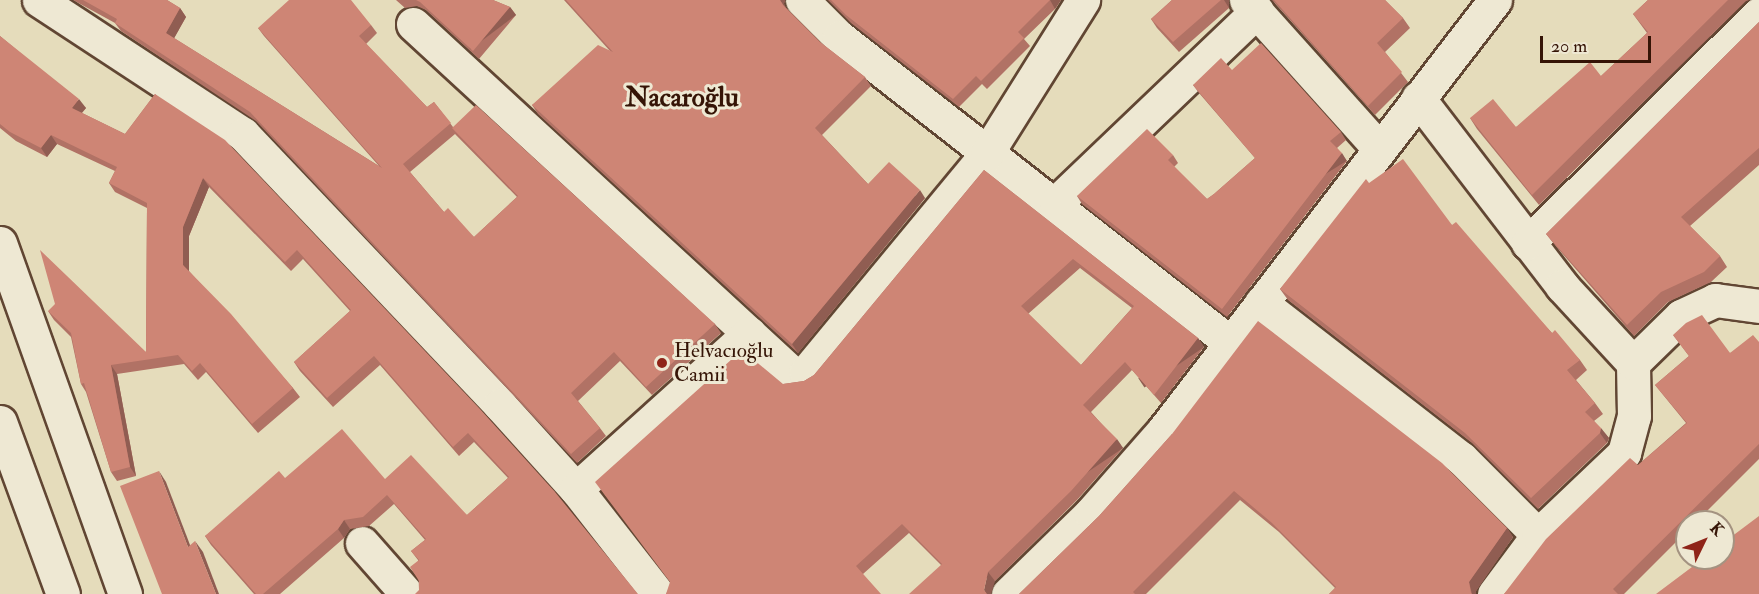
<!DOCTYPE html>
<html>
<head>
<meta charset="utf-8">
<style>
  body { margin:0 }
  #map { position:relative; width:1759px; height:594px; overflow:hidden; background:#e5dcbb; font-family:"IM FELL Double Pica",serif }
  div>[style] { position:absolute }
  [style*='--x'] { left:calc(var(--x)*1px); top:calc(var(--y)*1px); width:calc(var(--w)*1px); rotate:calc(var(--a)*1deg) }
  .roads { filter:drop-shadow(2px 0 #614633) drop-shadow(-2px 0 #614633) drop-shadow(0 2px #614633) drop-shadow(0 -2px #614633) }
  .minor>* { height:33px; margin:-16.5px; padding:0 16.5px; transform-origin:16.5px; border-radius:16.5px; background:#eee8d3 }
  .secondary>* { height:33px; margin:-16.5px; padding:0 16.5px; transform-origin:16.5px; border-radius:16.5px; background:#eee8d3 }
  .wall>* { inset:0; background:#b17265 }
  .shaded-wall>* { inset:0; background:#905d52; transform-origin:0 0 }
  .building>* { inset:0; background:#ce8575 }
  .dots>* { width:16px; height:16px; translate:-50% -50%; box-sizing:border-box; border:3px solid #eee8d3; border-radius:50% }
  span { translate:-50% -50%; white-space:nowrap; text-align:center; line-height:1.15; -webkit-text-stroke:6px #eee8d3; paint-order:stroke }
  .poi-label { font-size:21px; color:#351406 }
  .left { translate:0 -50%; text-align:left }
  .district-label { font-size:27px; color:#351406; font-weight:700 }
  .north { position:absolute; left:1675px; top:510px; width:60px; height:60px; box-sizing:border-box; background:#eee8d3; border:2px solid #a49381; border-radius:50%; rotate:47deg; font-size:16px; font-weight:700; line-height:24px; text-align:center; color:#351406 }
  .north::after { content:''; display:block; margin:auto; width:21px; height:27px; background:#8f2418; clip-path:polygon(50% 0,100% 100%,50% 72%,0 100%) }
  .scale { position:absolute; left:1540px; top:36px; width:111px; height:27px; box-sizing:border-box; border:3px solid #351406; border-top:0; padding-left:8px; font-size:18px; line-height:21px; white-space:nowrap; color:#351406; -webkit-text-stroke:4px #eee8d3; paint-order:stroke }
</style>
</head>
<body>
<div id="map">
  <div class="roads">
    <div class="minor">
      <div style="--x:39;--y:0;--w:244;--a:33.3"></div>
      <div style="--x:243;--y:134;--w:373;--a:46.5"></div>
      <div style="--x:500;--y:405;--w:113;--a:47.9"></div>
      <div style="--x:576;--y:489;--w:133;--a:52"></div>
      <div style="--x:802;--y:0;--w:52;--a:45"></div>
      <div style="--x:839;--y:37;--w:495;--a:38"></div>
      <div style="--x:1246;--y:0;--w:199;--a:48.1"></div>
      <div style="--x:413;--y:24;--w:518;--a:42.65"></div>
      <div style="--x:794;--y:375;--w:12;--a:-14"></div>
      <div style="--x:806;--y:372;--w:284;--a:-50.4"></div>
      <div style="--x:987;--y:153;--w:181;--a:-57.9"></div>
      <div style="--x:1418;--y:98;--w:237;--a:52.5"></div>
      <div style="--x:1562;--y:286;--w:105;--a:47.3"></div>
      <div style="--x:1056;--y:203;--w:278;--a:-43.7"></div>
      <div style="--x:1528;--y:243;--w:325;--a:-44.8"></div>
      <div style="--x:1261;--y:303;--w:253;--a:37.8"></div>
      <div style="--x:1461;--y:458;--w:109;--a:45"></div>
      <div style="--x:576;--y:489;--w:233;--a:-42"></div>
      <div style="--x:362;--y:543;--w:68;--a:48.6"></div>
      <div style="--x:1008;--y:594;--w:116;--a:-44.3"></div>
      <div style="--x:1091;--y:513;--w:109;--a:-48.7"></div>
      <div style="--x:1163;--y:431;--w:544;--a:-52.39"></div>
      <div style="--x:1494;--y:594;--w:74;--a:-53.3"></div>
      <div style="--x:1538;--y:535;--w:119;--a:-43.6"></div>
      <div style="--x:1624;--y:453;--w:38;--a:-75"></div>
      <div style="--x:1634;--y:416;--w:53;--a:-91.1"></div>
      <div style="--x:1633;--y:363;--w:67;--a:-44.4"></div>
      <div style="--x:1681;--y:316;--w:38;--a:-25"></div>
      <div style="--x:1715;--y:300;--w:44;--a:7.8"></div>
    </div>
    <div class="secondary">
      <div style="--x:0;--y:243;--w:373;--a:70.4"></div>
      <div style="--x:0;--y:422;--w:183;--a:69.9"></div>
    </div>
  </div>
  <div class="wall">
    <div style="clip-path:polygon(evenodd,73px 0,167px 0,180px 8px,186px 17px,174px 38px,379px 166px,264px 36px,258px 28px,371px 25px,377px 33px,366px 44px,427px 107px,434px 102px,453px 127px,715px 324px,721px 333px,652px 395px,620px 361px,578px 401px,600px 428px,606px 436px,577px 463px,256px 121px,121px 31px,115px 23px,73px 0,455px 134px,517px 197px,474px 237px,444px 212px,410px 172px,455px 134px)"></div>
    <div style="clip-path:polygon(396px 0,493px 0,510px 7px,516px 15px,479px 59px,426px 10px,417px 6px,405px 8px)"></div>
    <div style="clip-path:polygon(564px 0,785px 0,784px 4px,786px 8px,820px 42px,865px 77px,871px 86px,822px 135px,868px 184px,925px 198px,798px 353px,538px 114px,532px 105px,610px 51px)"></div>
    <div style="clip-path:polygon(828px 0,1061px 0,1055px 9px,1024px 39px,1030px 46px,987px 89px,982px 84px,959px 107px,851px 23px)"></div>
    <div style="clip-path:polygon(1172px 0,1229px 0,1229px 8px,1179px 52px,1157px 28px,1151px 19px)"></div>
    <div style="clip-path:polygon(1272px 0,1385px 0,1403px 18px,1410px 28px,1385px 52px,1408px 82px,1375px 115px)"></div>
    <div style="clip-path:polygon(1648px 0,1749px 0,1746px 1px,1539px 205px,1477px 129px,1470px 118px,1516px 127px,1601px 76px,1647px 33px,1633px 14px)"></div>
    <div style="clip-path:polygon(1759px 22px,1759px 165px,1690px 226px,1720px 256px,1727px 267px,1711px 282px,1668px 302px,1634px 336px,1554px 244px,1546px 234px)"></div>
    <div style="clip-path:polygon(0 36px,86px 108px,82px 113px,125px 134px,155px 94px,555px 492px,419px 590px,418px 560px,411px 551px,425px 540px,394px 504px,369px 526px,350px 529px,344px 538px,280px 594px,254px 594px,211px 545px,205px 536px,285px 478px,385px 479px,467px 515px,508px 478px,474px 442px,459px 456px,380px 365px,333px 407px,300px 371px,294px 362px,350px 311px,303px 259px,291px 271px,209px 187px,189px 236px,189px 271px,293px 388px,300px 397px,258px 433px,206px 372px,198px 380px,184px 364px,117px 374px,136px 476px,117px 481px,111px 472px,86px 392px,81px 384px,71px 337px,54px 320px,48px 311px,146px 352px,147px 208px,115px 192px,109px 183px,115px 171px,57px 144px,47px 157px,16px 141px,0 128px)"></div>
    <div style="clip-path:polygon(1232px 70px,1341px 132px,1346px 140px,1337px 148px,1347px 161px,1227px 317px,1082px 204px,1077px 196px,1173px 155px,1178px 163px,1174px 167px,1207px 199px,1214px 194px,1255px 158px,1199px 93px,1193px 85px)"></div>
    <div style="clip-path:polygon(evenodd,984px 170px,1198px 338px,1204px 347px,1161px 403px,1132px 370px,1091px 412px,1123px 448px,1077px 500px,995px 581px,941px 565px,909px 533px,863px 574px,666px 594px,783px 384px,804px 381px,814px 375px,984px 170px,1080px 268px,1132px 308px,1081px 365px,1028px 314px,1080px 268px)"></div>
    <div style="clip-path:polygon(1369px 183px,1452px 225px,1552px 333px,1580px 360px,1587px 370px,1576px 380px,1595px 403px,1603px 414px,1594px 421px,1609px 438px,1607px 443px,1538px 509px,1472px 443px,1288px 300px,1280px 289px)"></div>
    <div style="clip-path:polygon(1673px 335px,1730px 353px,1759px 342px,1759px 459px,1696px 522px,1687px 522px,1687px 531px,1624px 594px,1504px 594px,1638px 465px,1686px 423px,1655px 385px,1689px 356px)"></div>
    <div style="clip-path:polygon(1172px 434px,1507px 528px,1513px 537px,1476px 591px,1476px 594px,1329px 594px,1335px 588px,1279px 532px,1240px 500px,1146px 594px,1019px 594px,1099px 516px)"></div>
  </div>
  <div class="shaded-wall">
    <div style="clip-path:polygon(780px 0,785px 0,784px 4px,789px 13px)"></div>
    <div style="clip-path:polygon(1050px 0,1061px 0,1055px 9px)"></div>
    <div style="clip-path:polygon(1224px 0,1229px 0,1229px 8px)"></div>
    <div style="left:510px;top:7px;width:10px;height:57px;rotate:53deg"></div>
    <div style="clip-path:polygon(180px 8px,186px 17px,172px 42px,166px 33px)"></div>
    <div style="clip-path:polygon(79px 99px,86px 108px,78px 117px,72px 108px)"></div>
    <div style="clip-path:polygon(51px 135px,57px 144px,47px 157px,41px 148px)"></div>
    <div style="left:1342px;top:153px;width:9px;height:197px;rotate:58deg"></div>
    <div style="clip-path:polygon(203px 178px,209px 187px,189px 236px,189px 274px,183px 265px,183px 227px)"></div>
    <div style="clip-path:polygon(920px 190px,925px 198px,798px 353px,792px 344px)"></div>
    <div style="left:1198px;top:338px;width:11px;height:72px;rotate:56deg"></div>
    <div style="clip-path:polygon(111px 365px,117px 374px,136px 476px,130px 467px)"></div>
    <div style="clip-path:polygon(1601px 428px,1609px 438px,1607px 443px,1600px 433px)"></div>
    <div style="left:1117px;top:439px;width:11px;height:69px;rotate:56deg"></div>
    <div style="clip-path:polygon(159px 471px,166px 482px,195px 558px,188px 547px)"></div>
    <div style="clip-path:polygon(344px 520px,350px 529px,344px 538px,338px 529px)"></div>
    <div style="clip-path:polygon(1507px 528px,1513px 537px,1476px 591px,1476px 594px,1472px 594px,1469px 582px)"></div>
    <div style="clip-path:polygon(195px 541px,203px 552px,219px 594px,216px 594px)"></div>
    <div style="clip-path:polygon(988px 572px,995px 581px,991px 594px,986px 594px,984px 590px)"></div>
  </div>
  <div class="building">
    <div style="clip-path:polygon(83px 0,167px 0,180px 8px,166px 33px,382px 168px,258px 28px,289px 0,351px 0,371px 25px,359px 36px,427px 107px,434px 102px,451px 123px,403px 164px,444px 212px,448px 208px,474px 237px,518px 196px,452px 128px,476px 105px,715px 324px,646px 387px,614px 352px,571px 393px,600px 428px,571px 454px,250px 112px,115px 23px,117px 19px)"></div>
    <div style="clip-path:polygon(416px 0,493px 0,510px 7px,473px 51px,420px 2px)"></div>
    <div style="clip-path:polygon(566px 0,780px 0,783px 5px,820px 42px,865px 77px,815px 128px,868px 184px,889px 162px,920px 190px,792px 344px,532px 105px,598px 45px,613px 52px)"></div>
    <div style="clip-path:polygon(831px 0,1050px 0,1018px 32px,1024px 38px,981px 81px,976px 76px,953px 99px,846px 15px)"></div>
    <div style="clip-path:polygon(1172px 0,1221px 0,1173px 42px,1151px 19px)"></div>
    <div style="clip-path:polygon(1274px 0,1385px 0,1403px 18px,1377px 43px,1402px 72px,1368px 106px)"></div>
    <div style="clip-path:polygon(1648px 0,1728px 0,1532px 195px,1470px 118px,1493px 99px,1516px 127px,1590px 62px,1601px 76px,1648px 32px,1633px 14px)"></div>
    <div style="clip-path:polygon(1759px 22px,1759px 148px,1681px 217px,1720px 256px,1704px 272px,1661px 292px,1627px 325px,1546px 234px)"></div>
    <div style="clip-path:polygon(0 36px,79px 99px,72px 108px,125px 134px,155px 94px,225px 140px,480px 409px,555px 492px,638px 594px,415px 594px,419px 590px,419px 581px,410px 567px,419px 560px,411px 551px,426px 539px,387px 495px,363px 517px,344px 520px,338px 529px,263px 594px,256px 594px,205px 536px,279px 471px,285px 478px,342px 429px,385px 479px,411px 455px,467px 515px,509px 477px,468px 433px,453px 447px,374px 356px,327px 398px,294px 362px,351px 310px,297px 250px,285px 262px,203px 178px,183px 227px,183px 265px,231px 314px,293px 388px,252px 424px,200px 363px,192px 371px,178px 355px,111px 365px,130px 467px,111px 472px,84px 383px,81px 384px,71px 333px,48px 311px,55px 304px,40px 250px,146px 352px,147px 203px,109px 183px,117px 167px,51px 135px,41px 148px,10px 132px,0 124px)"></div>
    <div style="clip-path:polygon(1261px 43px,1341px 132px,1330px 141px,1342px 153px,1222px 309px,1077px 196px,1147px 129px,1173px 155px,1168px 160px,1207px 199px,1214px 194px,1255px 158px,1193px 85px,1221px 58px,1232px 70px)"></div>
    <div style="clip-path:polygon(1403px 159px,1452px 225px,1456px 222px,1552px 333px,1555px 330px,1580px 360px,1567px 370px,1595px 403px,1585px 412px,1601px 428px,1600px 433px,1531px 498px,1465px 433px,1280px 289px,1366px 179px,1369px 183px)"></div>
    <div style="clip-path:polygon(evenodd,984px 170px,1198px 338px,1154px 395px,1125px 362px,1083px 405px,1117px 439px,1071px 491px,988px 572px,984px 590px,987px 594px,909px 594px,942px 564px,902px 524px,856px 566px,881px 594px,666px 594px,670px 582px,595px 482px,742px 350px,783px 384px,804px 381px,814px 375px,984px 170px,1073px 259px,1134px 306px,1081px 365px,1021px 306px,1073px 259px)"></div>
    <div style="clip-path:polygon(1702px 315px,1730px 353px,1753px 335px,1759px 342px,1759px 444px,1613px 589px,1618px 594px,1504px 594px,1546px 539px,1630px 458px,1638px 465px,1687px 423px,1655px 385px,1689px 356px,1673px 335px,1686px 323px)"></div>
    <div style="clip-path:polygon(1258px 321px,1442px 463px,1507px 528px,1469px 582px,1471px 593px,1472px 594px,1329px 594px,1336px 587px,1272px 523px,1234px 491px,1133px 592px,1135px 594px,1019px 594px,1099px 516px,1172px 434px)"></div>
    <div style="clip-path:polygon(159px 471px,188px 547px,195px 541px,216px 594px,162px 594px,120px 486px)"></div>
    <div style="clip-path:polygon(1759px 516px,1759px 594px,1656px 594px,1704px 558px,1723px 558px,1723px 543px)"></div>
  </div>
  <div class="dots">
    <div style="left:662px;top:363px;background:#8f2418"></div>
  </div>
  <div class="poi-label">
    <span class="left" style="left:674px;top:363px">Helvacıoğlu<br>Camii</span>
  </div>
  <div class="district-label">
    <span style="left:682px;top:98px">Nacaroğlu</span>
  </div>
  <div class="north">K</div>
  <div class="scale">20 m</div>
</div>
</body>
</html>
